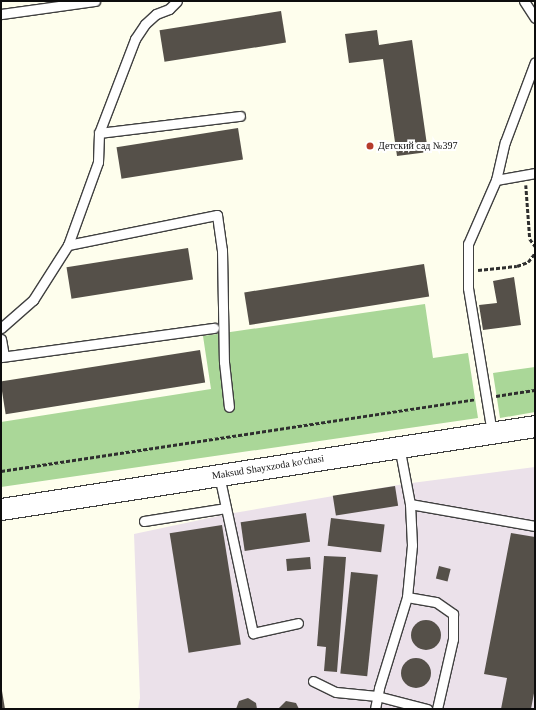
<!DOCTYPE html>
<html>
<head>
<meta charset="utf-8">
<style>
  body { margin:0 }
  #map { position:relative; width:536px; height:710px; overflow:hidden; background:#fefeed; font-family:"Times New Roman",serif }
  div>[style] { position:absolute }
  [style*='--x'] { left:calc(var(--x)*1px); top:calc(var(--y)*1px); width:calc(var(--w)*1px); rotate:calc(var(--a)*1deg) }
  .industrial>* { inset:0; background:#ebe1ea }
  .forest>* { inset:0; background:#aad798 }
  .building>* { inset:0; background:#555049; transform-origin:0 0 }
  .round { border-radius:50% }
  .path>* { height:2.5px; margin-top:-1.25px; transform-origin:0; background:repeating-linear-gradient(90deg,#2f2f2f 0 4px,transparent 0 6px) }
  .roads { filter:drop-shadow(1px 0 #404040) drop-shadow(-1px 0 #404040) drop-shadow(0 1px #404040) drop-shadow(0 -1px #404040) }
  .service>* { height:9px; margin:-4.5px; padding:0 4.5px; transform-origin:4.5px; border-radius:4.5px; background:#fff }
  .tertiary>* { height:21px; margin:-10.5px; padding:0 10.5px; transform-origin:10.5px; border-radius:10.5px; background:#fff }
  .dots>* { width:11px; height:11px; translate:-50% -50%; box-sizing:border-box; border:2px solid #fff; border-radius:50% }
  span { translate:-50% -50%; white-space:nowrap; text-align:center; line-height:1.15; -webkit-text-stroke:4px #fff; paint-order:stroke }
  .poi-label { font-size:10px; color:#0d0d0d }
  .left { translate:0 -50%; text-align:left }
  .street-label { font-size:10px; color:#0d0d0d }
  .frame { position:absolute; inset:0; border:2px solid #0d0d0d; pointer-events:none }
</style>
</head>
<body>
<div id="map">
  <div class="industrial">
    <div style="clip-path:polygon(535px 467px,535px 709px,138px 709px,140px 698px,134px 534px,228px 514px,404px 484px)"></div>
  </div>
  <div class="forest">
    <div style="clip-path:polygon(425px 304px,433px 358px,468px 353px,478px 418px,1px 487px,1px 422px,211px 389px,203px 336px)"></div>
    <div style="clip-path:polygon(535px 367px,535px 412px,500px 418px,493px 373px)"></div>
  </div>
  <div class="building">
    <div style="left:281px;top:11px;width:32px;height:123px;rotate:81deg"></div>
    <div style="clip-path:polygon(377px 30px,379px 45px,412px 40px,428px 152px,397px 156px,383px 59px,349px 63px,345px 34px)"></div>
    <div style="left:238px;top:128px;width:32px;height:123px;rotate:81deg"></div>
    <div style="left:188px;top:248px;width:32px;height:123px;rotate:81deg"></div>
    <div style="left:424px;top:264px;width:33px;height:182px;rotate:81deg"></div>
    <div style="clip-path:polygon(514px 277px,521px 325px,483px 330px,479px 305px,497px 303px,493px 281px)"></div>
    <div style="left:200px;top:350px;width:33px;height:202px;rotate:81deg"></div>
    <div style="left:395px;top:486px;width:20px;height:63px;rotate:81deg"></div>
    <div style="left:306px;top:513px;width:29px;height:66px;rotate:82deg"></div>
    <div style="left:331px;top:518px;width:54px;height:28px;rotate:7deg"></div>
    <div style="left:222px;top:525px;width:121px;height:53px;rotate:81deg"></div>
    <div style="clip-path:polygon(511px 533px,535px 537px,535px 688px,531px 709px,501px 709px,507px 678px,484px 674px)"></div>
    <div style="clip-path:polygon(324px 556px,346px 557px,337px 672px,324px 671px,326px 647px,317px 646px)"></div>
    <div style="left:310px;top:557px;width:12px;height:24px;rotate:85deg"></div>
    <div style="left:439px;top:566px;width:12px;height:13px;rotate:14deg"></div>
    <div style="left:351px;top:572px;width:27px;height:102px;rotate:6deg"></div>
    <div class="round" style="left:411px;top:620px;width:30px;height:30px"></div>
    <div class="round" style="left:401px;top:658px;width:30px;height:30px"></div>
    <div style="clip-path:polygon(1px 691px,2px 691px,5px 709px,1px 709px)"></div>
    <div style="clip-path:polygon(248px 698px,256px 703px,257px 709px,236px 709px,239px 701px)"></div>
    <div style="clip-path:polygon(286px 701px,296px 703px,299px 709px,278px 709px)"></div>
  </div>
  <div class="path">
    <div style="--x:526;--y:185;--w:54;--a:85.8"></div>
    <div style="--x:530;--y:239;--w:9;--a:54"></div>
    <div style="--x:478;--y:270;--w:39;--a:-6"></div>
    <div style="--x:517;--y:266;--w:12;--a:-20"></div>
    <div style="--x:528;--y:262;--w:11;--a:-52"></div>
    <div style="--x:496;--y:396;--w:39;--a:-9"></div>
    <div style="--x:1;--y:471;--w:479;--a:-8.6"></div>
  </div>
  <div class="roads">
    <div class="service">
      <div style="--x:524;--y:1;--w:20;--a:57"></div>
      <div style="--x:1;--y:14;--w:95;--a:-7.9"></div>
      <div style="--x:99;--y:133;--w:142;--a:-6.9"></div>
      <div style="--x:496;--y:180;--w:39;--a:-77"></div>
      <div style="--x:505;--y:142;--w:85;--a:-69.4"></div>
      <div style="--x:68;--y:245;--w:152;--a:-11.4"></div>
      <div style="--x:217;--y:215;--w:35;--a:82"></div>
      <div style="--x:222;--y:250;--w:112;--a:89"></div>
      <div style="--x:224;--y:362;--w:45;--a:83.7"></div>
      <div style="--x:1;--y:328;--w:43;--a:-41.2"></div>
      <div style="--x:33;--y:300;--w:65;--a:-57.5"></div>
      <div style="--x:68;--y:245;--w:88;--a:-70.1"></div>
      <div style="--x:98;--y:162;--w:29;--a:-88"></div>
      <div style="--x:99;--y:133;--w:101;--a:-69"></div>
      <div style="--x:135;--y:39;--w:18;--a:-56"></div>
      <div style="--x:145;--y:24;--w:15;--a:-42"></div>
      <div style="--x:156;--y:14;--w:14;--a:-21"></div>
      <div style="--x:169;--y:9;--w:11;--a:-45"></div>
      <div style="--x:1;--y:339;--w:17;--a:80"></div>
      <div style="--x:1;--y:357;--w:215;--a:-7.8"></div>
      <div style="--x:492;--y:433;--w:147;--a:-99.4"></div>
      <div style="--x:468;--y:288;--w:44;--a:-90"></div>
      <div style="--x:468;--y:244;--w:70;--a:-66.4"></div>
      <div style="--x:496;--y:180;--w:40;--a:-10"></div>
      <div style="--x:219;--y:475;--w:162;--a:77.9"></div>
      <div style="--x:253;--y:633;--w:46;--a:-12.5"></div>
      <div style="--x:410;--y:504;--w:127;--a:10"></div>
      <div style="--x:144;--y:521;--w:83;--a:-9"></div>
      <div style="--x:407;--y:597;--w:29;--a:10"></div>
      <div style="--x:436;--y:602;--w:21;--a:35"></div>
      <div style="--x:453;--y:614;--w:25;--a:90"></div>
      <div style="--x:453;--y:639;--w:72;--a:102.9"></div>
      <div style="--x:313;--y:681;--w:25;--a:26"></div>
      <div style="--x:336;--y:692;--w:41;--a:5.6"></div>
      <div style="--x:377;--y:696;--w:52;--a:14.6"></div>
      <div style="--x:375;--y:709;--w:21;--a:-79"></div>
      <div style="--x:379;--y:688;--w:95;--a:-72.9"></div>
      <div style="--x:407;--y:597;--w:52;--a:-84.5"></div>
      <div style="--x:412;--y:545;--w:41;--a:-92.8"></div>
      <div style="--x:410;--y:504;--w:59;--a:-100.7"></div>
    </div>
    <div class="tertiary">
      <div style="--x:1;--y:509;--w:540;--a:-8.83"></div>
    </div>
  </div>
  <div class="dots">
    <div style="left:370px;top:146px;background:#b63c2b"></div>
  </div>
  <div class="poi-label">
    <span class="left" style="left:378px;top:146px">Детский сад №397</span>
  </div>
  <div class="street-label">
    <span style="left:268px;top:467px;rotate:-9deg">Maksud Shayxzoda ko'chasi</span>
  </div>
  <div class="frame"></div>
</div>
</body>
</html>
